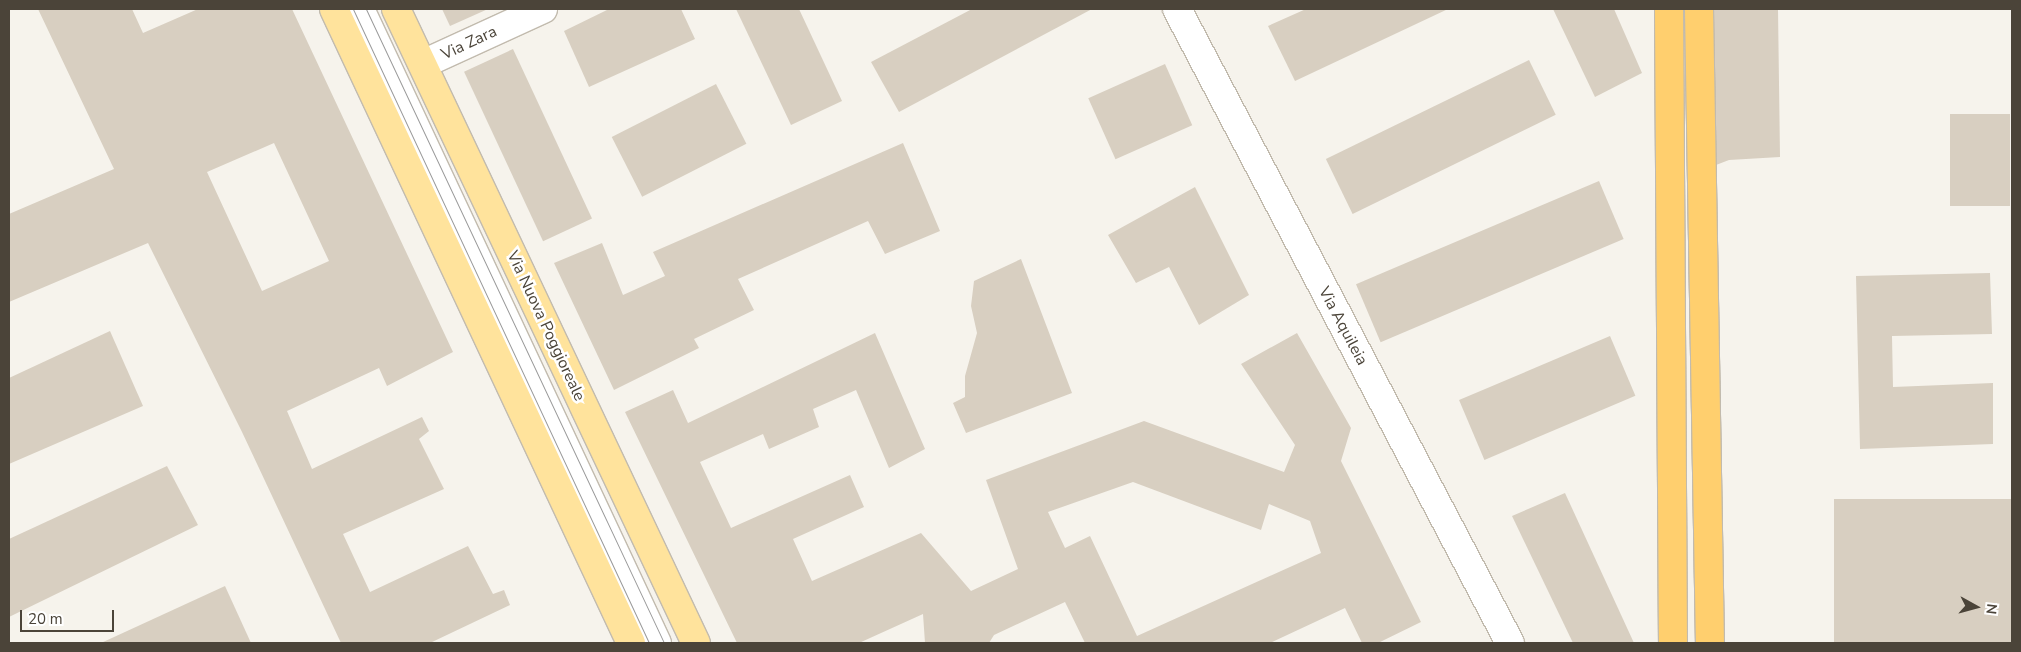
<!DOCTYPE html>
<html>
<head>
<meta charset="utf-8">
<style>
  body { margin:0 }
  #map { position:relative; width:2021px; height:652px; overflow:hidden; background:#f6f3ec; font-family:"Nunito Sans",sans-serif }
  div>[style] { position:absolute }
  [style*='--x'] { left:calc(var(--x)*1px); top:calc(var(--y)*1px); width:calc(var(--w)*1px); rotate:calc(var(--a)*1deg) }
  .building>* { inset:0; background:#d8cfc1; transform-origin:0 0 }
  .roads { filter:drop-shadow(1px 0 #c2bbae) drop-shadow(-1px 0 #c2bbae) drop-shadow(0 1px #c2bbae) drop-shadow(0 -1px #c2bbae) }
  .minor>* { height:28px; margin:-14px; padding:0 14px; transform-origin:14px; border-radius:14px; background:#fff }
  .major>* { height:28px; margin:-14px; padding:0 14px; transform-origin:14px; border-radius:14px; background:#ffe39c }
  .highway>* { height:28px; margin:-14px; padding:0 14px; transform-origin:14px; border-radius:14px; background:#ffcf6e }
  .tram>* { height:1px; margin:-0.5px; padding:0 0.5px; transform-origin:0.5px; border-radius:0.5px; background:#9a9a9a }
  span { translate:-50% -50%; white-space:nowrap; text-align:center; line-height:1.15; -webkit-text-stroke:5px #fff; paint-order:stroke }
  .street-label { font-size:16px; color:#4b4439 }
  .frame { position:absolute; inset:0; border:10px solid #4b4439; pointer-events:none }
  .north { position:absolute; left:1951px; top:582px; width:50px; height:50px; -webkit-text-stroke:4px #fff; paint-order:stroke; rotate:97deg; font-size:14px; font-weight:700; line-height:20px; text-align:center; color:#4b4439 }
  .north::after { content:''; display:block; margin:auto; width:18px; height:22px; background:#4b4439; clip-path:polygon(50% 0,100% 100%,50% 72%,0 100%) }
  .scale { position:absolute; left:20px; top:610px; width:94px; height:22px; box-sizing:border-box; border:2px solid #4b4439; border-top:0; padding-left:6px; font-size:15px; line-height:18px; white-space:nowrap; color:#4b4439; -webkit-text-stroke:4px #fff; paint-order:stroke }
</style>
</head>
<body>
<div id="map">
  <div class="building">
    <div style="clip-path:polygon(evenodd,38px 9px,132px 9px,143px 33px,198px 9px,292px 9px,453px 352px,387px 386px,379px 368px,287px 411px,312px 469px,422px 417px,429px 431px,419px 439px,444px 489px,343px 534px,370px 592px,468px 546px,493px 594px,504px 590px,510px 605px,430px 643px,341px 643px,242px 432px,148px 243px,9px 302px,9px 214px,114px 169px,38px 9px,274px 143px,329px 261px,262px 291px,207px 172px,274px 143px)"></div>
    <div style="clip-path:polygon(442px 9px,488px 9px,450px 26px)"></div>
    <div style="clip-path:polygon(609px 9px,681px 9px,695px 39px,589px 87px,564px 31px)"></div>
    <div style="clip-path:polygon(736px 9px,799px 9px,842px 101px,791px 125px)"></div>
    <div style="clip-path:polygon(972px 9px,1092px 9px,899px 112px,871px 62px)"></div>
    <div style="clip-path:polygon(1306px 9px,1448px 9px,1295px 81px,1268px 26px)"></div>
    <div style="clip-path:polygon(1553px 9px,1614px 9px,1642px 73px,1595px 97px)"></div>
    <div style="clip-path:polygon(1714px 9px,1778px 9px,1780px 157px,1729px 160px,1716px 165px)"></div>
    <div style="left:513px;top:49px;width:187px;height:54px;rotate:65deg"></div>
    <div style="left:1529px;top:60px;width:61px;height:226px;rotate:64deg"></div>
    <div style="left:1165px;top:64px;width:67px;height:84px;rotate:66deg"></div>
    <div style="left:716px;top:84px;width:67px;height:117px;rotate:63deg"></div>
    <div style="left:1950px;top:114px;width:60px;height:92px"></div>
    <div style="clip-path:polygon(903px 143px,940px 231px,885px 254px,868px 221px,738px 279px,754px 310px,694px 339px,699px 348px,614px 390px,554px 263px,602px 243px,623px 295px,665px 276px,653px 252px)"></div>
    <div style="left:1599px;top:181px;width:63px;height:264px;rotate:67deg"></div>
    <div style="clip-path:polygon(1195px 187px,1249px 295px,1199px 325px,1169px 267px,1136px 283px,1108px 235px)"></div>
    <div style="clip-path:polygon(1021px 259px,1072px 393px,966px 433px,953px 403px,965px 397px,965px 376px,977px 333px,971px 306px,974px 281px)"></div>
    <div style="clip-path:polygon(1990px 273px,1992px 334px,1892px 336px,1893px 387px,1993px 383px,1993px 444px,1860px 449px,1856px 276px)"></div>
    <div style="clip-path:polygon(110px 331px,143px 406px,9px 464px,9px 378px)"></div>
    <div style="clip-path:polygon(evenodd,875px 333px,925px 449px,889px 468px,856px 390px,813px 409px,819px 427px,769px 449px,763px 434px,700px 462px,731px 528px,850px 475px,864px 507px,793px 539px,812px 581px,921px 533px,971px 591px,1018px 569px,986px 480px,1144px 421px,1284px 472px,1295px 445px,1241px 364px,1297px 333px,1351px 428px,1341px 461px,1421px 622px,1378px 643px,1362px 643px,1345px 608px,1270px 643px,1085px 643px,1065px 602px,994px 635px,989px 643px,925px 643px,923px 614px,859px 643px,737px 643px,625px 412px,673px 390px,688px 423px,875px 333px,1133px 482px,1261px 530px,1269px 504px,1310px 521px,1321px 553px,1137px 636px,1090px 536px,1065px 548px,1048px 512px,1133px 482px)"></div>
    <div style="left:1610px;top:336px;width:65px;height:164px;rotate:67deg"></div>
    <div style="clip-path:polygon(167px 466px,198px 525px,9px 617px,9px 539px)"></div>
    <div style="clip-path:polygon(1565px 493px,1634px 643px,1573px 643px,1512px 516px)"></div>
    <div style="left:2012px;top:499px;width:144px;height:178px;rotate:90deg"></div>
    <div style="clip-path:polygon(225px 586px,251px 643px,101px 643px)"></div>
  </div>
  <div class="roads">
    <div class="minor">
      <div style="--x:360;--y:9;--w:700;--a:64.9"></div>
      <div style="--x:1177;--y:9;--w:716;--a:62.29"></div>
      <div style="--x:423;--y:64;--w:132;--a:-24.6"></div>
    </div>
    <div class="major">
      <div style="--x:334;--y:9;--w:700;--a:64.9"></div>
      <div style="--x:396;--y:9;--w:701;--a:64.68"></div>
    </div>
    <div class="highway">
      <div style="--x:1669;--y:9;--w:634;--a:89.64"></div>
      <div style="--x:1699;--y:9;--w:634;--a:89.01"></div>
    </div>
  </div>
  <div class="tram">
    <div style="--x:353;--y:9;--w:700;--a:64.97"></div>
    <div style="--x:366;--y:9;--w:701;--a:64.82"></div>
  </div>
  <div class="street-label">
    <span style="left:469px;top:43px;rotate:-25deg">Via Zara</span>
    <span style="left:546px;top:326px;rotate:65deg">Via Nuova Poggioreale</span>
    <span style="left:1343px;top:326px;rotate:62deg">Via Aquileia</span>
  </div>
  <div class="frame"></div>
  <div class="north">N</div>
  <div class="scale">20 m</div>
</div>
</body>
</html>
